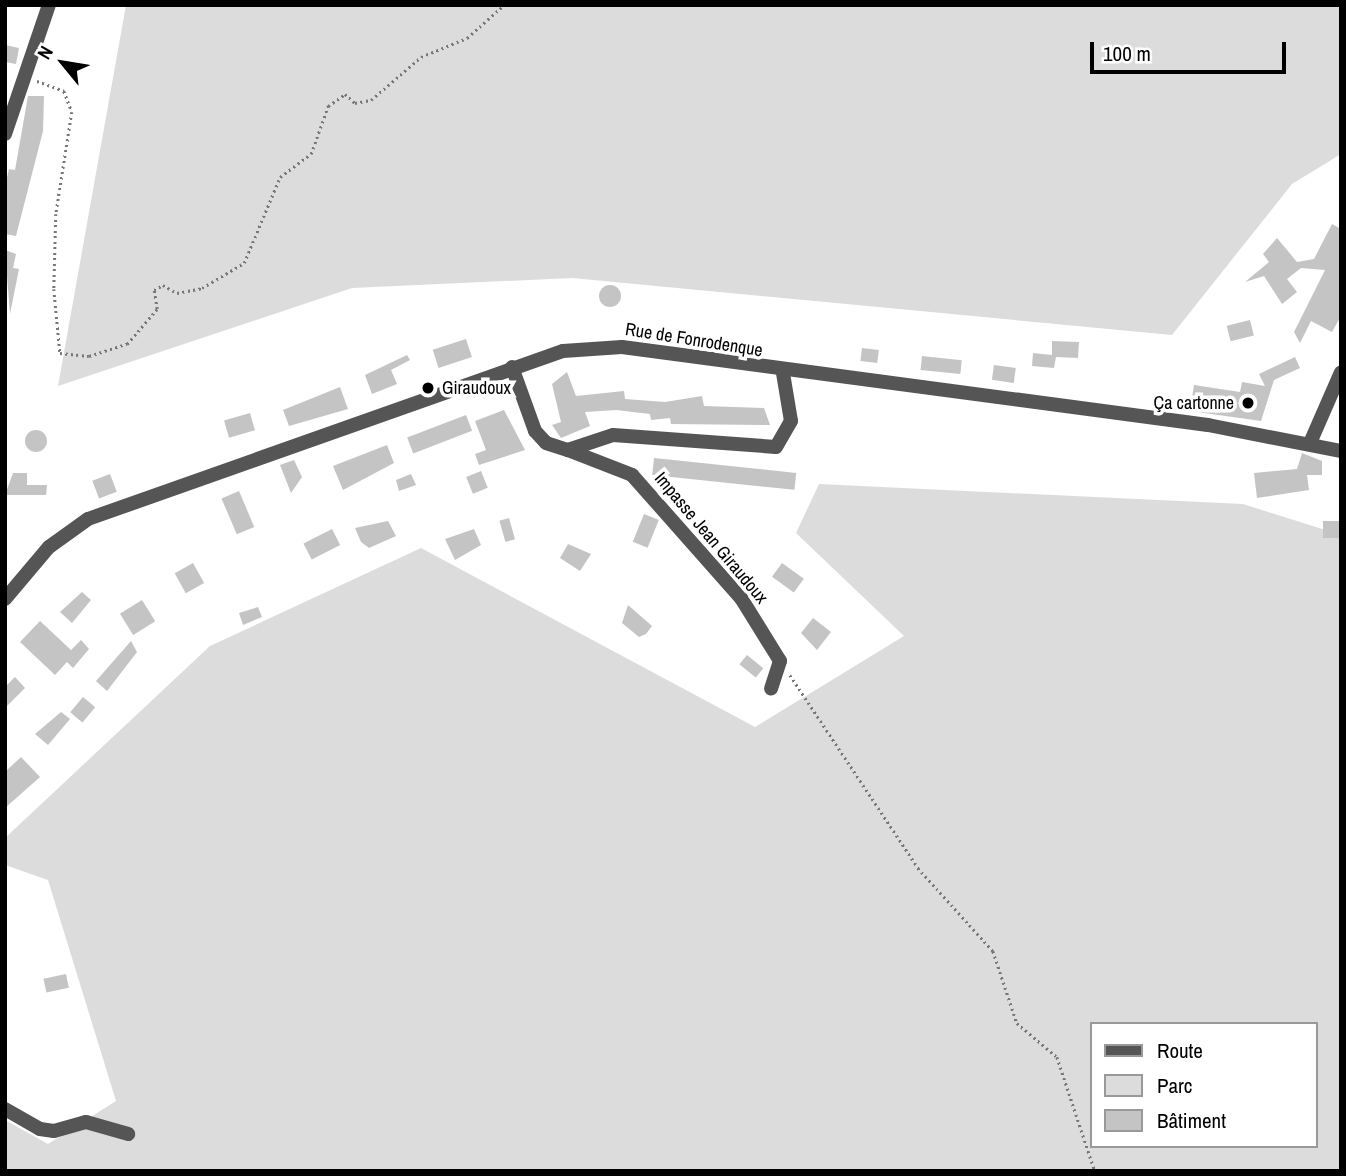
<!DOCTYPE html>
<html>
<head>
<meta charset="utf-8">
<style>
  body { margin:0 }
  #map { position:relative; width:1346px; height:1176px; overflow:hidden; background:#fff; font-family:"Archivo Narrow",sans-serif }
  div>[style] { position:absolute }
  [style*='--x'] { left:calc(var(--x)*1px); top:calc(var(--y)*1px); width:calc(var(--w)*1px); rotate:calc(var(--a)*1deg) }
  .green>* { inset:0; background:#dcdcdc }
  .building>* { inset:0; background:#c4c4c4; transform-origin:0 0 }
  .round { border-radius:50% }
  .path>* { height:2.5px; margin-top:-1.25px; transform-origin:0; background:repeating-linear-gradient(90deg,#777 0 2px,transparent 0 5.5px) }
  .minor>* { height:14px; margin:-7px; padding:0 7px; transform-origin:7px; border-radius:7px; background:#555 }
  .tertiary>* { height:14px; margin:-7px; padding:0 7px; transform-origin:7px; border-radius:7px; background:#555 }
  .dots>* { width:19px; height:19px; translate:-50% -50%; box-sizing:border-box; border:4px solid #fff; border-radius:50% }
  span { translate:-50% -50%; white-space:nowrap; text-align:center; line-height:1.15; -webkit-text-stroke:7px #fff; paint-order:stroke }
  .street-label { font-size:18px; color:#000 }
  .poi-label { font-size:18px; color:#000 }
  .left { translate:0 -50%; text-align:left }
  .right { translate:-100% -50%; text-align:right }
  .frame { position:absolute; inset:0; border:7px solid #000; pointer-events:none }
  .legend { position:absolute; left:1090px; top:1022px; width:228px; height:126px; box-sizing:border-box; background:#fff; border:2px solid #999; margin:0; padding:9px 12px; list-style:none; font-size:21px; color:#000 }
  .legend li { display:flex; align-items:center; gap:14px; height:35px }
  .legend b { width:35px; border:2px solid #999 }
  .north { position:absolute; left:28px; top:28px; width:70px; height:70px; -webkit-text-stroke:5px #fff; paint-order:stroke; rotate:300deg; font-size:19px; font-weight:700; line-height:28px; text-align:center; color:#000 }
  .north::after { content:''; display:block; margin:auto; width:24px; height:32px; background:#000; clip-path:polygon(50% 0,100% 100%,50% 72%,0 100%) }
  .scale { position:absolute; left:1090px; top:42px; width:196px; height:32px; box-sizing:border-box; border:4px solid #000; border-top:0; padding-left:9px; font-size:21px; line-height:24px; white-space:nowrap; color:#000; -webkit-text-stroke:5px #fff; paint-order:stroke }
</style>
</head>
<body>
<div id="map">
  <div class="green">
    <div style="clip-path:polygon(126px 5px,1341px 5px,1341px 154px,1292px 184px,1172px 335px,572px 278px,352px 288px,58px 386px)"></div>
    <div style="clip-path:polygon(evenodd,819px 484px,1243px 504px,1341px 535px,1341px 1171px,5px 1171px,5px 1120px,48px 1144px,116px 1101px,48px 880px,5px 865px,5px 838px,210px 646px,421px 548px,755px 727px,904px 636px,796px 533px,819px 484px,1092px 1024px,1316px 1024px,1316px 1146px,1092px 1146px,1092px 1024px)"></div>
  </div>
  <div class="building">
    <div style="clip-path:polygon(5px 45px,19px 48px,16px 64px,5px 62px)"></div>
    <div style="clip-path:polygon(28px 96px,44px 96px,43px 131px,16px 236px,5px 234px,5px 186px,9px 169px,15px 170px)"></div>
    <div style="clip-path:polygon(1332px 224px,1341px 229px,1341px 316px,1332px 332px,1311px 321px,1300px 343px,1294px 332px,1325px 270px,1301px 268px,1287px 279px,1297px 292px,1282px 304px,1264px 276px,1245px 282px,1269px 262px,1263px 254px,1277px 238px,1297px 262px,1314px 259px)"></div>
    <div style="clip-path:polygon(5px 250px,16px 254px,13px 268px,19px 269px,10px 314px)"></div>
    <div class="round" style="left:599px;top:285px;width:22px;height:22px"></div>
    <div style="left:1250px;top:320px;width:16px;height:24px;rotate:76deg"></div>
    <div style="left:466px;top:339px;width:19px;height:35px;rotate:72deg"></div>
    <div style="clip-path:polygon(1052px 341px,1079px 342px,1078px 358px,1056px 357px,1054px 368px,1032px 366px,1033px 353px,1052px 355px)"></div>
    <div style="left:862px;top:348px;width:17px;height:13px;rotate:7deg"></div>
    <div style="clip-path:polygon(407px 355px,410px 360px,391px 370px,397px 384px,372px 394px,365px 375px)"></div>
    <div style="left:922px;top:356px;width:40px;height:14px;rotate:6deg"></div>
    <div style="clip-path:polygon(1295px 357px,1300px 368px,1274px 380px,1261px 421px,1190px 411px,1194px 385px,1240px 392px,1242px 382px,1265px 386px,1259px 374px)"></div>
    <div style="left:994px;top:365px;width:22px;height:15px;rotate:8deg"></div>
    <div style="clip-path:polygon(567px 372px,576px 396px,624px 391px,625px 399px,665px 402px,702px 396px,704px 406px,764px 408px,770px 425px,671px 424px,670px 418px,651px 420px,650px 414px,616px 410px,585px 412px,590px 426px,561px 438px,552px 425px,561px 422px,552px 384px)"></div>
    <div style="clip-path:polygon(340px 387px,348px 409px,289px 426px,283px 410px)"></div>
    <div style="clip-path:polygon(504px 410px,525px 450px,479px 465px,475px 454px,486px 450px,475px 421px)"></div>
    <div style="left:250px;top:413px;width:18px;height:27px;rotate:74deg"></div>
    <div style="left:466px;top:415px;width:17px;height:63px;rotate:69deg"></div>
    <div class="round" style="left:25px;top:430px;width:22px;height:22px"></div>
    <div style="clip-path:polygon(387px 445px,394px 463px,343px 490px,333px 466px)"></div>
    <div style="clip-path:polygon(1302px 453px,1322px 461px,1322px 475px,1307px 475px,1309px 490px,1257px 498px,1254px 473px,1297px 469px)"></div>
    <div style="left:654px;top:458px;width:143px;height:17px;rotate:6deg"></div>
    <div style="clip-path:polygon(294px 460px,302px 477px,291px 493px,280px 465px)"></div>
    <div style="left:481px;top:471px;width:18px;height:16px;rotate:68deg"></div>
    <div style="clip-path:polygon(13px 473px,27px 473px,27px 485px,47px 485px,46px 495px,5px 495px)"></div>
    <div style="left:110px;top:474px;width:19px;height:19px;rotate:69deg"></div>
    <div style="clip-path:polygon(411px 474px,416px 485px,399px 491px,396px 480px)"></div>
    <div style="left:239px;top:491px;width:39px;height:19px;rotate:67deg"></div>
    <div style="left:644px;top:514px;width:16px;height:30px;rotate:22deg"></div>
    <div style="left:509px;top:518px;width:22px;height:10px;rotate:74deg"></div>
    <div style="clip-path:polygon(388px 521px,396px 536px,369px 548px,361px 542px,355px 528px)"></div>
    <div style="left:1323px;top:521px;width:18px;height:17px"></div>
    <div style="left:332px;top:529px;width:18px;height:32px;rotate:63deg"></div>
    <div style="clip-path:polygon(474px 529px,481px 545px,455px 560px,445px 539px)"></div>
    <div style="clip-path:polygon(568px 544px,591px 554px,580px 571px,560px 558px)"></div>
    <div style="left:193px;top:563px;width:23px;height:21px;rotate:61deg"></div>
    <div style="left:782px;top:563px;width:27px;height:17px;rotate:36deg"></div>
    <div style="clip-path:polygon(82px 592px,91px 600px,72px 623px,60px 612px)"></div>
    <div style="left:142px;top:600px;width:25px;height:26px;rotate:58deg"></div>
    <div style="clip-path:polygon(628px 605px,652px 626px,646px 634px,639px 637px,622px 623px)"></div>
    <div style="clip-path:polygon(258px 607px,262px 617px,243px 625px,239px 613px)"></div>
    <div style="clip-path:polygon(813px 618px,831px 632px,817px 650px,801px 633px)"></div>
    <div style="clip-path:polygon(40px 621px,71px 650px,81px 640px,89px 649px,73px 668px,67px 662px,55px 675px,20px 642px)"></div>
    <div style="clip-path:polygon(131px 641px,137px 652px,107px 691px,96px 681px)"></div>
    <div style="left:747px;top:655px;width:21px;height:12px;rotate:39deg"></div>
    <div style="clip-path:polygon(15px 677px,25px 688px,5px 708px,5px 687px)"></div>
    <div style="left:83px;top:697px;width:16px;height:20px;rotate:40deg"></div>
    <div style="clip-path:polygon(61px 712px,70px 719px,48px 745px,35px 734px)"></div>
    <div style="clip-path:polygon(21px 757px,40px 777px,5px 808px,5px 772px)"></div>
    <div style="left:66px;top:974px;width:14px;height:23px;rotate:78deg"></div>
  </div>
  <div class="path">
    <div style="--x:37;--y:81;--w:29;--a:20"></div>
    <div style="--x:64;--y:91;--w:22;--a:69"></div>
    <div style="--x:72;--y:112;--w:103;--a:98.9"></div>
    <div style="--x:56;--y:214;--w:75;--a:91.5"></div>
    <div style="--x:54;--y:289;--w:64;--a:84.6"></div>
    <div style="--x:60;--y:353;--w:29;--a:6"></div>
    <div style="--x:89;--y:356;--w:40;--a:-18"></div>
    <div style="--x:127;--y:344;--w:46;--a:-49.4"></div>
    <div style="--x:157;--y:309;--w:19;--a:-99"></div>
    <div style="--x:154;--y:290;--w:10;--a:-29"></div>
    <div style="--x:163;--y:285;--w:16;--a:30"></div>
    <div style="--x:177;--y:293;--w:25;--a:-11"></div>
    <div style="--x:202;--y:288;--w:49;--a:-30.8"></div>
    <div style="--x:244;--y:263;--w:93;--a:-67.3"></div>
    <div style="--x:280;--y:177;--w:39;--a:-37"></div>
    <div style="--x:311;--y:154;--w:51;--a:-70.5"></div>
    <div style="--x:328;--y:106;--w:21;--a:-35"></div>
    <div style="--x:345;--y:94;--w:13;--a:42"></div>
    <div style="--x:355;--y:103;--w:16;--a:-11"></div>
    <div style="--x:371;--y:100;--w:66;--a:-40.7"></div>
    <div style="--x:421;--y:57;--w:50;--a:-22.4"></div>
    <div style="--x:467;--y:38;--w:50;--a:-41.7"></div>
    <div style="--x:790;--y:675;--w:232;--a:56.4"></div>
    <div style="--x:918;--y:868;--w:112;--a:47.9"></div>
    <div style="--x:993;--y:951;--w:76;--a:71.6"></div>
    <div style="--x:1017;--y:1023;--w:52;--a:40.4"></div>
    <div style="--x:1057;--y:1057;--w:120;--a:71.6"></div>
  </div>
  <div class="minor">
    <div style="--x:5;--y:134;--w:136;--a:-71.2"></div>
    <div style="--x:512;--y:367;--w:68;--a:70.2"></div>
    <div style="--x:535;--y:431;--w:16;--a:47"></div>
    <div style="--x:546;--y:443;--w:23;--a:18"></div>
    <div style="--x:568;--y:450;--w:47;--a:-18.4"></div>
    <div style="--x:613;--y:435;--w:163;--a:4.2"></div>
    <div style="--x:776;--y:447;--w:30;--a:-60"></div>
    <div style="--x:791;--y:421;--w:49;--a:-99.5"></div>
    <div style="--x:1310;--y:443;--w:77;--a:-66.4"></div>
    <div style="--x:568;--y:450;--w:69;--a:21.3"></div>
    <div style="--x:632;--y:475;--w:164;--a:48.5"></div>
    <div style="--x:741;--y:598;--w:74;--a:58.2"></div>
    <div style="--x:780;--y:661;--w:29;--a:108"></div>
    <div style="--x:5;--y:1109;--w:40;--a:29.7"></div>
    <div style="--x:40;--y:1129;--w:14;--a:8"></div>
    <div style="--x:54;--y:1131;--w:33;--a:-16"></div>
    <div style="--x:86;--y:1122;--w:44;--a:15.9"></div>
  </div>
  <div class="tertiary">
    <div style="--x:5;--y:599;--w:68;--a:-49.8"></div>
    <div style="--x:49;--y:547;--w:48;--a:-35.7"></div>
    <div style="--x:88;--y:519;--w:504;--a:-19.48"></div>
    <div style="--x:563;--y:351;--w:59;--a:-3.9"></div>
    <div style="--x:622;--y:347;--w:591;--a:7.58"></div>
    <div style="--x:1208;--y:425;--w:136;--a:11.1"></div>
  </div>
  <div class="dots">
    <div style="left:428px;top:388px;background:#000"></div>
    <div style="left:1248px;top:403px;background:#000"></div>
  </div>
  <div class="street-label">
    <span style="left:694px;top:340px;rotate:9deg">Rue de Fonrodenque</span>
    <span style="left:711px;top:538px;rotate:50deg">Impasse Jean Giraudoux</span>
  </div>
  <div class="poi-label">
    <span class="left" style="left:442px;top:388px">Giraudoux</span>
    <span class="right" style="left:1234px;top:403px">Ça cartonne</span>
  </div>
  <div class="frame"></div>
  <ul class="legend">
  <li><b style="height:9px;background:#555"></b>Route</li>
  <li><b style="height:19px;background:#dcdcdc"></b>Parc</li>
  <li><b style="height:19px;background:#c4c4c4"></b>Bâtiment</li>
  </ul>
  <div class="north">N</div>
  <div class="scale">100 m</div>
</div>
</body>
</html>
